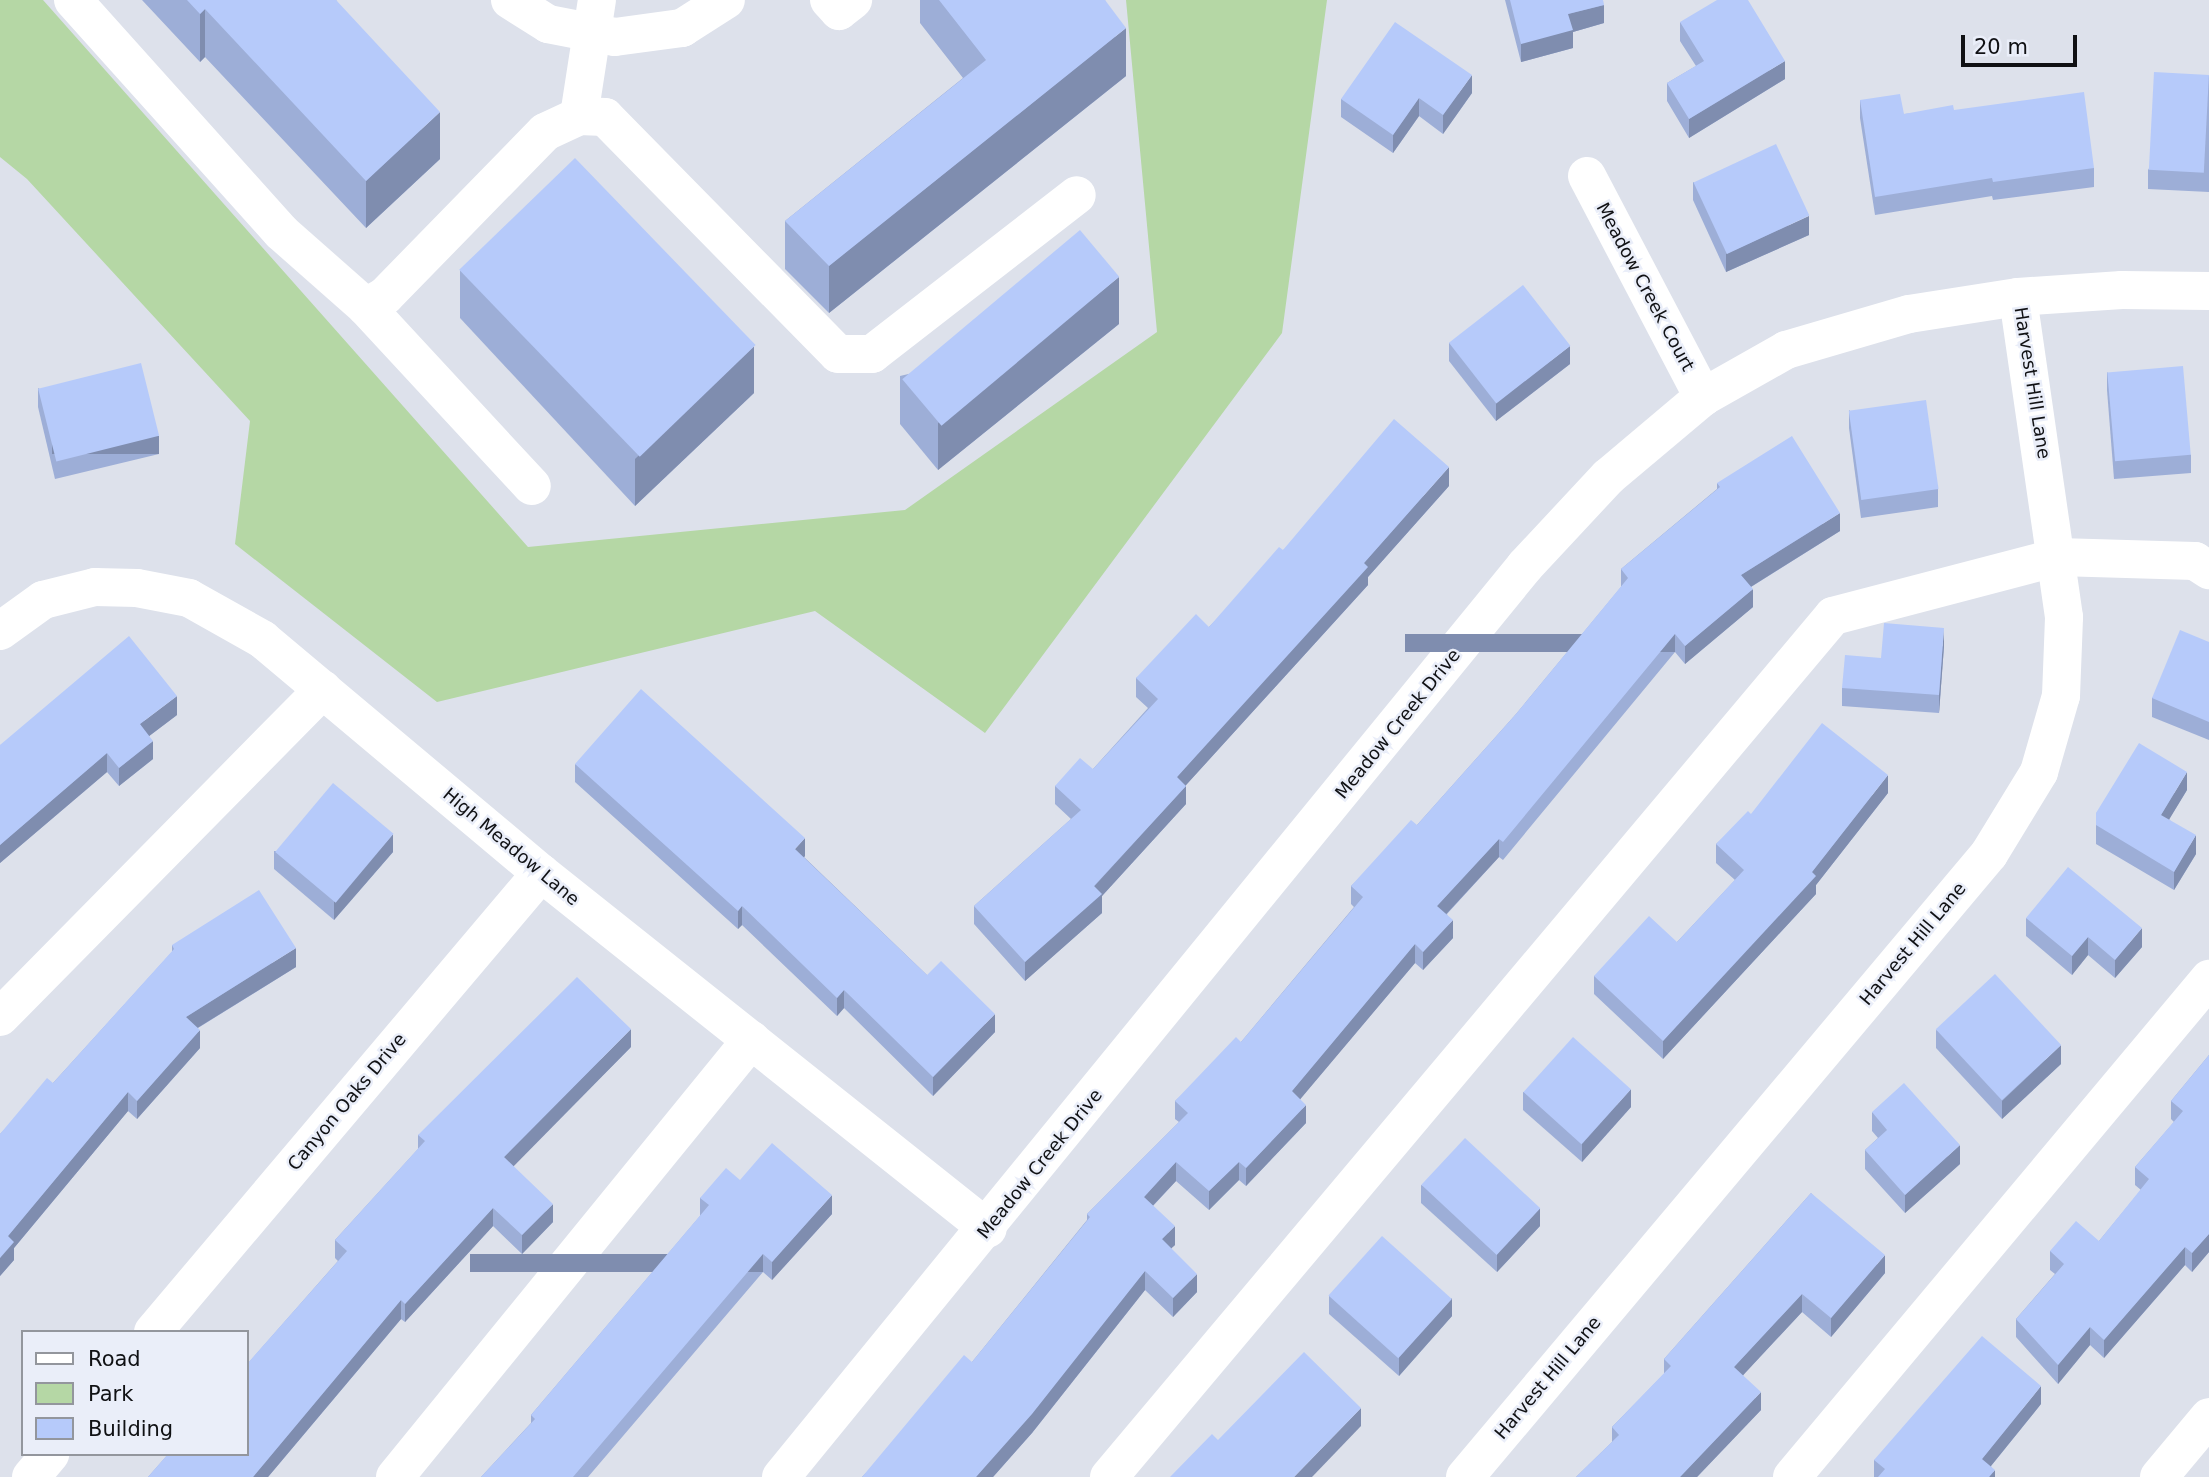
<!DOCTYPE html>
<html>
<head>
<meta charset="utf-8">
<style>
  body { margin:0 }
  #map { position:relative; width:2209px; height:1477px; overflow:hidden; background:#dde1eb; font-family:"DejaVu Sans",sans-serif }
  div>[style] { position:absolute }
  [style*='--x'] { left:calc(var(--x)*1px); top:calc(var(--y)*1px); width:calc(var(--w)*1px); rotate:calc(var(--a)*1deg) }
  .green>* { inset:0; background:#b5d7a5 }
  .minor>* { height:38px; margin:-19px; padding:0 19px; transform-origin:19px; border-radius:19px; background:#fff }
  .wall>* { inset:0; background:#9daed7 }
  .shaded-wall>* { inset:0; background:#7f8daf; transform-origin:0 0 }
  .building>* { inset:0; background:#b6cafa; transform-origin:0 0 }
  span { translate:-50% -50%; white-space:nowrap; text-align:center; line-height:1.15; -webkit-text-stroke:5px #eaeef9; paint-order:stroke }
  .street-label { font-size:18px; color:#101114 }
  .legend { position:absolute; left:21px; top:1330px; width:228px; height:126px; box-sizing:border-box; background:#eaeef9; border:2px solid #93969d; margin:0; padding:9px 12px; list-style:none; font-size:21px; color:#101114 }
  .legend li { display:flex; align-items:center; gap:14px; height:35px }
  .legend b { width:35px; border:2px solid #93969d }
  .scale { position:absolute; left:1961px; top:35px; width:116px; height:32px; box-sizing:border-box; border:4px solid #101114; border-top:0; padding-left:9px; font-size:21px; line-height:24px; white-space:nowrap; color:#101114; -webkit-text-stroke:5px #eaeef9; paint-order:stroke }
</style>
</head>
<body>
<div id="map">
  <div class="green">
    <div style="clip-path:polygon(0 0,43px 0,528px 547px,905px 510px,1157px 332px,1126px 0,1327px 0,1282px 333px,985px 733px,815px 611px,437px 702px,235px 544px,250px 421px,27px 179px,0 157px)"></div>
  </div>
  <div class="minor">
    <div style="--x:73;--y:0;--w:312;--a:48.1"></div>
    <div style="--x:281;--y:232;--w:113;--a:41.4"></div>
    <div style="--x:366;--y:307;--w:22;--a:-30"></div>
    <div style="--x:385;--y:296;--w:229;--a:-45.7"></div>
    <div style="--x:545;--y:132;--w:38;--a:-25"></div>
    <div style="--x:579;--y:116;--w:26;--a:2"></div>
    <div style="--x:605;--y:117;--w:332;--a:45.5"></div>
    <div style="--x:838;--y:354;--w:34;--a:0"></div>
    <div style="--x:872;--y:354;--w:259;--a:-37.8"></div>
    <div style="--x:510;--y:0;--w:45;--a:32.3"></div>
    <div style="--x:548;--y:24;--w:68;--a:11"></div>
    <div style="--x:615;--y:37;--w:68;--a:-7.7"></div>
    <div style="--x:682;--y:28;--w:52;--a:-32.5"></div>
    <div style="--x:829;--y:0;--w:15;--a:48"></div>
    <div style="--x:839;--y:11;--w:18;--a:-38"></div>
    <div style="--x:579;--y:116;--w:117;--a:-81.2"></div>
    <div style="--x:1587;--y:176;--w:250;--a:62.3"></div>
    <div style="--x:366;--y:307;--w:244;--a:47.2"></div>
    <div style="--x:0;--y:631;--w:53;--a:-35.8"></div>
    <div style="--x:43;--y:600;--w:54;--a:-14"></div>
    <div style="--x:95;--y:587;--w:42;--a:1.4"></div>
    <div style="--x:137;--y:588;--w:53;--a:10.9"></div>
    <div style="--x:189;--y:598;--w:84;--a:29.3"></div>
    <div style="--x:262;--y:639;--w:364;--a:40"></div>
    <div style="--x:541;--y:873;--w:571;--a:38.53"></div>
    <div style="--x:0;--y:1017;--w:460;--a:-45.4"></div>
    <div style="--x:153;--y:1332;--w:601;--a:-49.79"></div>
    <div style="--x:31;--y:1477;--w:30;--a:-50"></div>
    <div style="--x:395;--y:1477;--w:564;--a:-50.83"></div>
    <div style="--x:781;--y:1477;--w:1176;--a:-50.76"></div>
    <div style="--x:1525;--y:566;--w:122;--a:-47"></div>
    <div style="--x:1608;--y:477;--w:124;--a:-40.1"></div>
    <div style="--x:1703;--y:397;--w:95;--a:-29.5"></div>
    <div style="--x:1786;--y:350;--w:128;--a:-16.3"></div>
    <div style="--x:1909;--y:314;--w:110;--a:-8.9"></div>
    <div style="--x:2018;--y:297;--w:104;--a:-3.9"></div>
    <div style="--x:2122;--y:290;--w:87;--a:0.7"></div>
    <div style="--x:1109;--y:1477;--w:1125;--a:-49.94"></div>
    <div style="--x:1833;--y:616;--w:233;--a:-14.7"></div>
    <div style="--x:2058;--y:557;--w:137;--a:1.7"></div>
    <div style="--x:2195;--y:561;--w:17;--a:33"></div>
    <div style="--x:1465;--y:1477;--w:814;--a:-49.93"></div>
    <div style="--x:1989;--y:854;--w:96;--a:-58.6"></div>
    <div style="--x:2039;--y:772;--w:79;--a:-73.9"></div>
    <div style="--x:2061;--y:696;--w:79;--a:-87.8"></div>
    <div style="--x:2064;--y:617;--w:323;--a:-98.2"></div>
    <div style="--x:1792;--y:1477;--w:650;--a:-50.06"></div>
    <div style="--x:2159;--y:1477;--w:78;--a:-50.2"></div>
  </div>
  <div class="wall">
    <div style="clip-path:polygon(142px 0,336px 0,440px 159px,366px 228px,205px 57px,200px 62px)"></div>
    <div style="clip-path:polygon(920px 0,1105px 0,1126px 76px,829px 313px,785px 269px,785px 221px,963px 78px,920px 23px)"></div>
    <div style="clip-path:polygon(1505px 0,1603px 0,1604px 23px,1573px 32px,1573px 48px,1521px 62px)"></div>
    <div style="clip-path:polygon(1680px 22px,1785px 79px,1689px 138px,1667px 101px,1667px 83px,1696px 66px,1680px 41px)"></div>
    <div style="clip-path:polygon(2209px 75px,2209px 192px,2148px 189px,2148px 170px)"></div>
    <div style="clip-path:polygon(1472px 93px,1443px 134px,1419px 116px,1393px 153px,1341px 117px,1341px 99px)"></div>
    <div style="clip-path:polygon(1860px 100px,1904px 114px,1954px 110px,2094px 168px,2094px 187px,1993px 200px,1992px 196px,1875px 215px,1860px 118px)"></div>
    <div style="clip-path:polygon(1693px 182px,1809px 235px,1726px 272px,1693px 200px)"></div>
    <div style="clip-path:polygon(460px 270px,754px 393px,635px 506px,460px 318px)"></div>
    <div style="clip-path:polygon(1119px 324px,938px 470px,900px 424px,900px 376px)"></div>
    <div style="clip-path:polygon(1449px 343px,1570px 364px,1496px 421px,1449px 361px)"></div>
    <div style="clip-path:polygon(2107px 372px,2191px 455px,2191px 473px,2114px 479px,2107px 390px)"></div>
    <div style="clip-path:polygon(38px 388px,159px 454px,55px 479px,38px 407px)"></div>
    <div style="clip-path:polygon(1849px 410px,1938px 489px,1938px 507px,1861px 518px,1849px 428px)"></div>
    <div style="clip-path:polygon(1717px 483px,1840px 531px,1751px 587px,1753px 607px,1685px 664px,1675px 652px,1503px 860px,1499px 857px,1447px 914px,1453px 938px,1423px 970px,1415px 963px,1300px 1099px,1306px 1123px,1246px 1186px,1239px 1180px,1209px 1210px,1176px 1181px,1153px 1206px,1175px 1245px,1171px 1248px,1197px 1292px,1173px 1317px,1145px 1290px,1032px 1433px,993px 1477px,862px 1477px,972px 1362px,1087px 1220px,1087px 1214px,1179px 1122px,1175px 1119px,1175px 1101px,1241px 1042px,1354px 907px,1351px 904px,1351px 886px,1417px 825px,1516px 714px,1621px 587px,1621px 569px,1717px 489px)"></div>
    <div style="clip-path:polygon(1449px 486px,1368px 577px,1368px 585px,1186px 785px,1186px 804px,1102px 896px,1102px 913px,1025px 981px,974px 924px,974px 906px,1071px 819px,1055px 804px,1055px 786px,1093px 769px,1148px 708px,1136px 697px,1136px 678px,1209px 627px,1283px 550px)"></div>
    <div style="clip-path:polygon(2209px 642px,2209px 740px,2152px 717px,2152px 698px)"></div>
    <div style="clip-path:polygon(1944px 646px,1939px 713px,1842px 706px,1842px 688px,1881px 658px)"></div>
    <div style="clip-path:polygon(177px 715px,149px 736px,153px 759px,119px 786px,107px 772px,0 863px,0 745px)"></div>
    <div style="clip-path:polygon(575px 764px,805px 856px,804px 857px,927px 975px,995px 1032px,933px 1096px,844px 1008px,837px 1016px,742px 925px,738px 929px,575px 782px)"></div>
    <div style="clip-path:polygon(2187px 790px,2169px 819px,2196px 854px,2174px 890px,2096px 844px,2096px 813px)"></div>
    <div style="clip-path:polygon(1888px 793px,1816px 885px,1816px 894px,1663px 1059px,1594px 994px,1594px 976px,1677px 942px,1735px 880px,1716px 863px,1716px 844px,1751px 814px)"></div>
    <div style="clip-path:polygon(274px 851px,393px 852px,334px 920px,274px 869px)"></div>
    <div style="clip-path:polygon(2026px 918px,2142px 947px,2115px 978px,2088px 955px,2072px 975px,2026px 936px)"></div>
    <div style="clip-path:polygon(172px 945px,296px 967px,198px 1028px,200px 1048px,137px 1119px,128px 1111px,14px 1248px,14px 1260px,0 1276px,0 1134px,53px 1083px,172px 952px)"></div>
    <div style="clip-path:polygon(1936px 1030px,2061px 1064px,2002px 1119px,1936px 1048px)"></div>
    <div style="clip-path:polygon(631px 1047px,513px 1166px,553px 1222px,522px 1254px,493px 1226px,405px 1322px,401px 1319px,268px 1477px,148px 1477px,338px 1261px,335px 1258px,335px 1240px,418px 1149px,418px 1135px)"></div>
    <div style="clip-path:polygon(2209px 1055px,2209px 1252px,2192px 1272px,2185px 1265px,2104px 1358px,2090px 1345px,2058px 1384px,2016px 1337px,2016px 1319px,2055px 1274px,2050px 1270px,2050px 1251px,2099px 1241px,2141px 1190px,2135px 1185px,2135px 1167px,2174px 1122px,2171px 1119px,2171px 1101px)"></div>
    <div style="clip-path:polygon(1523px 1092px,1631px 1107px,1582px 1162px,1523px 1110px)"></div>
    <div style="clip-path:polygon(1872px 1112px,1960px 1164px,1905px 1213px,1865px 1169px,1865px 1150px,1878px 1138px,1872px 1131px)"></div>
    <div style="clip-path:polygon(740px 1180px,832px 1214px,772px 1280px,763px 1272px,588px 1477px,481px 1477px,531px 1423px,531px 1415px,700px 1216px,700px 1198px)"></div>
    <div style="clip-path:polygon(1421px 1185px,1540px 1226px,1497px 1272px,1421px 1203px)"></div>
    <div style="clip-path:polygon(1811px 1193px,1885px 1273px,1831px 1337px,1802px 1312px,1743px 1375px,1761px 1410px,1697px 1477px,1576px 1477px,1612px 1442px,1612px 1427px,1664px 1374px,1664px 1359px)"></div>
    <div style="clip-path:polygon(1329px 1296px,1452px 1316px,1399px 1376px,1329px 1314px)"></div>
    <div style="clip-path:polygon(2041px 1404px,1991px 1466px,1995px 1477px,1874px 1477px,1874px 1460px)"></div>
  </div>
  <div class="shaded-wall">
    <div style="clip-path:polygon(1604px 5px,1604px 23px,1573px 32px,1573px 48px,1521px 62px,1521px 44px,1568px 14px)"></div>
    <div style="clip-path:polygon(205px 9px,205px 57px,200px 62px,200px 14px)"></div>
    <div style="clip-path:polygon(1126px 28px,1126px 76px,829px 313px,829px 266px)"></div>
    <div style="clip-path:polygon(1785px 61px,1785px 79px,1689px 138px,1689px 119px)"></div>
    <div style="clip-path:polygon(1472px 75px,1472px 93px,1443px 134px,1443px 115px)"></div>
    <div style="clip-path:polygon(1419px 98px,1419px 116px,1393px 153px,1393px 135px)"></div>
    <div style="clip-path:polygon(440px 112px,440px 159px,366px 228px,366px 181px)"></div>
    <div style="clip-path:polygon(1809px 216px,1809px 235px,1726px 272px,1726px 254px)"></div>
    <div style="clip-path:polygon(1119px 277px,1119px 324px,938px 470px,938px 423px)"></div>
    <div style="clip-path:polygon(754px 346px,754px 393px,635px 506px,635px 459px)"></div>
    <div style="clip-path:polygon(1570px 346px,1570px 364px,1496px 421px,1496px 403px)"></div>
    <div style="left:159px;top:436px;width:18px;height:107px;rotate:90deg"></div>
    <div style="clip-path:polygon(1449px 467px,1449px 486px,1368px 577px,1368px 585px,1177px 795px,1177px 777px,1364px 563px)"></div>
    <div style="clip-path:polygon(1840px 513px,1840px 531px,1741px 593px,1741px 575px)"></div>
    <div style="clip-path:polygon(1753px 589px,1753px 607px,1685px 664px,1685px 646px)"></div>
    <div style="clip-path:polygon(1944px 628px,1944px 646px,1939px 713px,1939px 695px)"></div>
    <div style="left:1675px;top:634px;width:18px;height:270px;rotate:90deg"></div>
    <div style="clip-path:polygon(177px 696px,177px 715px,140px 743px,140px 724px)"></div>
    <div style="clip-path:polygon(153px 741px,153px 759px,119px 786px,119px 768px)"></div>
    <div style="clip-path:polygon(107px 753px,107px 772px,0 863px,0 845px)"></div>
    <div style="clip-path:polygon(2187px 772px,2187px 790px,2161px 833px,2161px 815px)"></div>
    <div style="clip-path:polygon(1888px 775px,1888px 793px,1816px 885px,1816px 894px,1663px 1059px,1663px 1041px,1812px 872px)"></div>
    <div style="clip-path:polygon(1186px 786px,1186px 804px,1102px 896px,1102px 913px,1025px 981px,1025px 962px)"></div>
    <div style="clip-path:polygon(393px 834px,393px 852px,334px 920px,334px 902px)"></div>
    <div style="clip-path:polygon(2196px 835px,2196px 854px,2174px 890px,2174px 872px)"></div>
    <div style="clip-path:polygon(805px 838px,805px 856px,795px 867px,795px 849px)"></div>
    <div style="clip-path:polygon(1499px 839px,1499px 857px,1437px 924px,1437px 906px)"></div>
    <div style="clip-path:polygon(742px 906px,742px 925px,738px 929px,738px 911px)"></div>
    <div style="clip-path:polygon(1453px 920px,1453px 938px,1423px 970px,1423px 952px)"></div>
    <div style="clip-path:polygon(2142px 928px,2142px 947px,2115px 978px,2115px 960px)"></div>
    <div style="clip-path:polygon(2088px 937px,2088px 955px,2072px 975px,2072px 956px)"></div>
    <div style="clip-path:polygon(1415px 944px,1415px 963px,1292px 1109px,1292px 1091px)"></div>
    <div style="clip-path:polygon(296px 948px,296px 967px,186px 1035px,186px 1017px)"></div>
    <div style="clip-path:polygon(844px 990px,844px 1008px,837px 1016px,837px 998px)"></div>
    <div style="clip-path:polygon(995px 1014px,995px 1032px,933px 1096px,933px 1077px)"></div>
    <div style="clip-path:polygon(631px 1029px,631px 1047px,504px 1176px,504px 1157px)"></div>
    <div style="clip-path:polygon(200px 1030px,200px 1048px,137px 1119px,137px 1101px)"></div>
    <div style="clip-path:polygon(2061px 1045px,2061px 1064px,2002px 1119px,2002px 1101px)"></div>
    <div style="clip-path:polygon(1631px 1089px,1631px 1107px,1582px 1162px,1582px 1144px)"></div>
    <div style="clip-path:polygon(128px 1092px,128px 1111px,14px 1248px,14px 1260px,0 1276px,0 1258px,8px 1236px)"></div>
    <div style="clip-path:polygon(1306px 1105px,1306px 1123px,1246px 1186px,1246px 1168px)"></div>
    <div style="clip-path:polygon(1960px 1145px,1960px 1164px,1905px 1213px,1905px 1195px)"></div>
    <div style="clip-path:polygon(1176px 1162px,1176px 1181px,1144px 1215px,1144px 1197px)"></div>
    <div style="clip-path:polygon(1239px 1162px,1239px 1180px,1209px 1210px,1209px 1191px)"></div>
    <div style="clip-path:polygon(832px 1195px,832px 1214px,772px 1280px,772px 1262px)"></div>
    <div style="clip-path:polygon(553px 1204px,553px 1222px,522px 1254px,522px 1235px)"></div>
    <div style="clip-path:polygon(493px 1208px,493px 1226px,405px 1322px,405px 1304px)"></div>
    <div style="clip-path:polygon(1540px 1208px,1540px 1226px,1497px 1272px,1497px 1254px)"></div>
    <div style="clip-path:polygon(1175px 1226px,1175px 1245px,1162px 1257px,1162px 1239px)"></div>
    <div style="clip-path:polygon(2209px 1234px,2209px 1252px,2192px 1272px,2192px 1253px)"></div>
    <div style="clip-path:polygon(2185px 1247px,2185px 1265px,2104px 1358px,2104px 1340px)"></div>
    <div style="left:763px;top:1254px;width:18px;height:293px;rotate:90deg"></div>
    <div style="clip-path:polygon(1885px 1255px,1885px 1273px,1831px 1337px,1831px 1318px)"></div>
    <div style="clip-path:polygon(1145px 1271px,1145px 1290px,1032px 1433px,993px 1477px,976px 1477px)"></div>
    <div style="clip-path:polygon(1197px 1274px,1197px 1292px,1173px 1317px,1173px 1298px)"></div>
    <div style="clip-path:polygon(1802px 1294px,1802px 1312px,1734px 1385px,1734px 1367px)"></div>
    <div style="clip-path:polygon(1452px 1298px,1452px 1316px,1399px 1376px,1399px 1357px)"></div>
    <div style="clip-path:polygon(401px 1300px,401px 1319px,268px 1477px,253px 1477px)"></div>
    <div style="clip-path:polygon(2090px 1327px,2090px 1345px,2058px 1384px,2058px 1365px)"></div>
    <div style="clip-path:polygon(2041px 1386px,2041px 1404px,1982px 1477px,1982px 1459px)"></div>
    <div style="clip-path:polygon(1761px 1392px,1761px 1410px,1697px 1477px,1680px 1477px)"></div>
    <div style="clip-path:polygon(1361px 1408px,1361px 1426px,1312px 1477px,1294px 1477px)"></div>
    <div style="clip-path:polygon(1995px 1470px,1995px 1477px,1989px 1477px)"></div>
  </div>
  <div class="building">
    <div style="clip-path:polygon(187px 0,336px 0,440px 112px,366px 181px,205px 9px,200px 14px)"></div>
    <div style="clip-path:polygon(939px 0,1105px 0,1126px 28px,829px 266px,785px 221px,986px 60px)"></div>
    <div style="clip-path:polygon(1510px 0,1603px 0,1604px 5px,1568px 14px,1573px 30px,1521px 44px)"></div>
    <div style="clip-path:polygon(1717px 0,1748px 0,1785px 61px,1689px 119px,1667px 83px,1704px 61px,1680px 22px)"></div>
    <div style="clip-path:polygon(1395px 22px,1472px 75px,1443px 115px,1419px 98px,1393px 135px,1341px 99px)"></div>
    <div style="left:2154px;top:72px;width:55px;height:98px;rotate:3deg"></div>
    <div style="clip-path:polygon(2084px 92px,2094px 168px,1993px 182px,1992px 178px,1875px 197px,1860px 100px,1900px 94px,1904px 114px,1953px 105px,1954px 110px)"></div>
    <div style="left:1776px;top:144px;width:79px;height:91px;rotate:65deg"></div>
    <div style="left:575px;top:158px;width:260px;height:161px;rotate:46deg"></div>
    <div style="left:1080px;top:230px;width:61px;height:232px;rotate:50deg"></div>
    <div style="left:1523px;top:285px;width:77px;height:94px;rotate:52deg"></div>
    <div style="left:141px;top:363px;width:75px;height:106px;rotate:76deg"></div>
    <div style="left:2183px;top:366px;width:89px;height:76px;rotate:85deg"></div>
    <div style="left:1926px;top:400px;width:90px;height:78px;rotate:82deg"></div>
    <div style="clip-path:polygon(1394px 419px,1449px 467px,1364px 563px,1368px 567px,1177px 777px,1186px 786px,1094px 886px,1102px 894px,1025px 962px,974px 906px,1081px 810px,1055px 786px,1080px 758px,1093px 769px,1158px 699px,1136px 678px,1196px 614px,1209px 627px,1279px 547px,1283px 550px)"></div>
    <div style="clip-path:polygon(1792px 436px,1840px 513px,1741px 575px,1753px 589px,1685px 646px,1675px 634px,1503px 842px,1499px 839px,1437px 906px,1453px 920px,1423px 952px,1415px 944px,1292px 1091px,1306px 1105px,1246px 1168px,1239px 1162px,1209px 1191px,1176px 1162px,1144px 1197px,1175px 1226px,1162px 1239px,1197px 1274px,1173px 1298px,1145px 1271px,1032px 1414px,976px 1477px,862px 1477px,964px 1355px,972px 1362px,1090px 1217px,1087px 1214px,1188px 1113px,1175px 1101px,1236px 1037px,1241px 1042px,1363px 897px,1351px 886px,1411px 820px,1417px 825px,1516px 714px,1628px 578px,1621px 569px,1720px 487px,1717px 483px)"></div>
    <div style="clip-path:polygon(1884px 623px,1944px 628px,1939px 695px,1842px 688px,1845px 655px,1881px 658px)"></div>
    <div style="clip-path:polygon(2180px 630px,2209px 642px,2209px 722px,2152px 698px)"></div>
    <div style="clip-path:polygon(129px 636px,177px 696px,140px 724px,153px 741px,119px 768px,107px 753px,0 845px,0 745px)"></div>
    <div style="clip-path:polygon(641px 689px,805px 838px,795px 849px,927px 975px,941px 961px,995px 1014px,933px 1077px,844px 990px,837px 998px,742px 906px,738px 911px,575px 764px)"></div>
    <div style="clip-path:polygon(1822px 723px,1888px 775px,1812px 872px,1816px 876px,1663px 1041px,1594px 976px,1649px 916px,1677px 942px,1744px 870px,1716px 844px,1748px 811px,1751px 814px)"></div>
    <div style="clip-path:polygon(2139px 743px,2187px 772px,2161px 815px,2196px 835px,2174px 872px,2096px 825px,2096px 813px)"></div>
    <div style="left:333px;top:783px;width:79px;height:90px;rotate:40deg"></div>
    <div style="clip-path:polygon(2068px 867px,2142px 928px,2115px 960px,2088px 937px,2072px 956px,2026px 918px)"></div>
    <div style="clip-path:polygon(259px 890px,296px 948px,186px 1017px,200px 1030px,137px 1101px,128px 1092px,8px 1236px,14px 1242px,0 1258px,0 1134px,47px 1078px,53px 1083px,174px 949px,172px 945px)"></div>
    <div style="left:1995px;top:974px;width:97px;height:81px;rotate:47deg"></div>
    <div style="clip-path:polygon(577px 977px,631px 1029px,504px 1157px,553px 1204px,522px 1235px,493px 1208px,405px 1304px,401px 1300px,253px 1477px,148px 1477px,168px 1454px,247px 1454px,247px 1364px,347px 1251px,335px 1240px,425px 1141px,418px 1135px)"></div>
    <div style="left:1573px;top:1037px;width:78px;height:74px;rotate:42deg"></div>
    <div style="clip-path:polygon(2209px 1055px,2209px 1234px,2192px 1253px,2185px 1247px,2104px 1340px,2090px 1327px,2058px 1365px,2016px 1319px,2064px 1264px,2050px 1251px,2076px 1221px,2099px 1241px,2149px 1179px,2135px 1167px,2183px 1111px,2171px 1101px)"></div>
    <div style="clip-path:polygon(1904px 1083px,1960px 1145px,1905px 1195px,1865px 1150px,1887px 1130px,1872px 1112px)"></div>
    <div style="left:1465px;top:1138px;width:103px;height:64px;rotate:43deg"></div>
    <div style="clip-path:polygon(772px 1143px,832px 1195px,772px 1262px,763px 1254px,573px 1477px,481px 1477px,535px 1419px,531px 1415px,709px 1205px,700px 1198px,726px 1168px,740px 1180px)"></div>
    <div style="clip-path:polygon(1811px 1193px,1885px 1255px,1831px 1318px,1802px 1294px,1734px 1367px,1761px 1392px,1680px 1477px,1576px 1477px,1619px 1435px,1612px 1427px,1671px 1366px,1664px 1359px)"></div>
    <div style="left:1382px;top:1236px;width:94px;height:80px;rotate:42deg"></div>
    <div style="clip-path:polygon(1982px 1336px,2041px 1386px,1982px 1459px,1995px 1470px,1989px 1477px,1878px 1477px,1885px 1469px,1874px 1460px)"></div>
    <div style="clip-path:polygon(1304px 1352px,1361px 1408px,1294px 1477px,1170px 1477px,1212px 1434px,1218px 1440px)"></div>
  </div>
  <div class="street-label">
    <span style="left:1645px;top:287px;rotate:62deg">Meadow Creek Court</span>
    <span style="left:2032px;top:383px;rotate:81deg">Harvest Hill Lane</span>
    <span style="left:1398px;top:724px;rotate:-51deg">Meadow Creek Drive</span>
    <span style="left:511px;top:847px;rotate:40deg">High Meadow Lane</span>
    <span style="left:1913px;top:944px;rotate:-50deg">Harvest Hill Lane</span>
    <span style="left:347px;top:1102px;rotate:-50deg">Canyon Oaks Drive</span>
    <span style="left:1040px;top:1164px;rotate:-51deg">Meadow Creek Drive</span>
    <span style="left:1548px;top:1378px;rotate:-50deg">Harvest Hill Lane</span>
  </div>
  <ul class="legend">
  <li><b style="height:9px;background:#fff"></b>Road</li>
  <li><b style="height:19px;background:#b5d7a5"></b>Park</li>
  <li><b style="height:19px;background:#b6cafa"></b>Building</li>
  </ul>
  <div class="scale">20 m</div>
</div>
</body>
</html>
